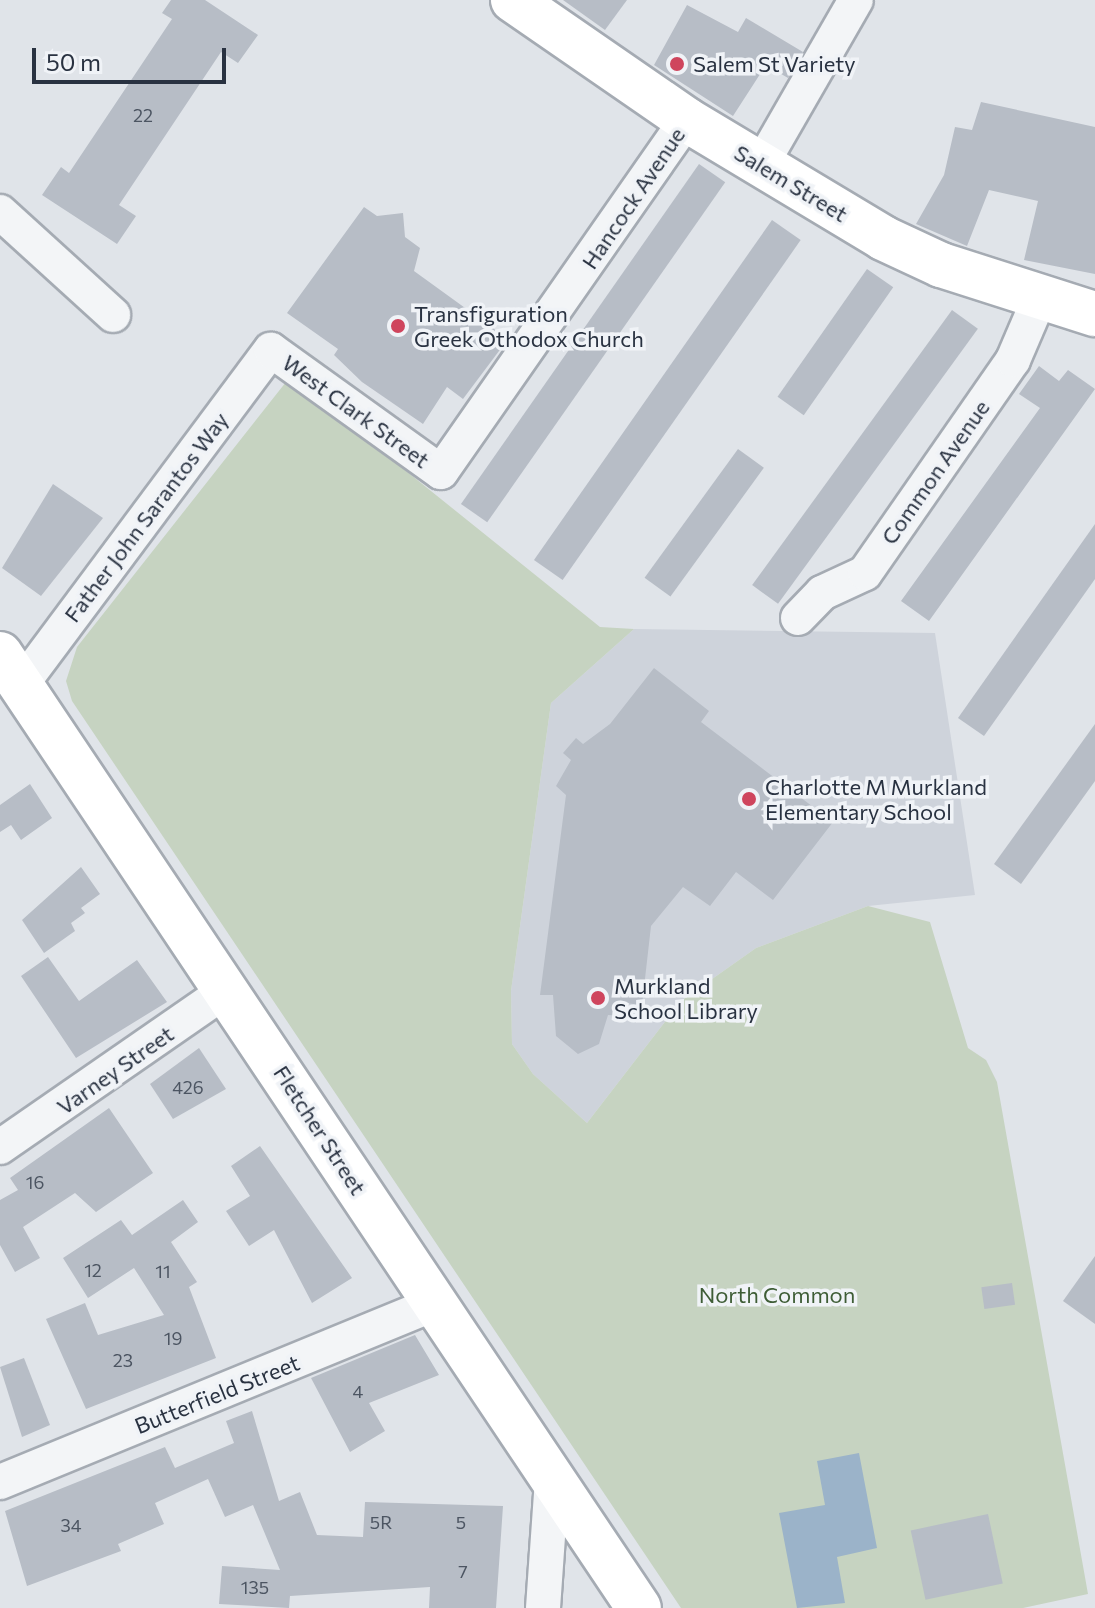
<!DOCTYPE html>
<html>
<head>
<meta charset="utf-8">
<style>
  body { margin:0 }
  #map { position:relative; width:1095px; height:1608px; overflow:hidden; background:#e0e4e9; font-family:Commissioner,sans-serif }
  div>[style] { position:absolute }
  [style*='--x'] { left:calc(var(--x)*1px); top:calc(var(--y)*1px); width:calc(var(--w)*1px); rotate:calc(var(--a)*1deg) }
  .built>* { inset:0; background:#ced3db }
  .green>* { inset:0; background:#c6d3c1 }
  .water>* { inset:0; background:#9bb3c9 }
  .building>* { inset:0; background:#b7bdc6; transform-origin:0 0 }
  .roads { filter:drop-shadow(2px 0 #a5abb3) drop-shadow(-2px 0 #a5abb3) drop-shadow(0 2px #a5abb3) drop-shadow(0 -2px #a5abb3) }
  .minor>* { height:34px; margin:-17px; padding:0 17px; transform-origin:17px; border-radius:17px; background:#f3f5f7 }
  .major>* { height:44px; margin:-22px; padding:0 22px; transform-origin:22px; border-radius:22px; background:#fff }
  .dots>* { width:22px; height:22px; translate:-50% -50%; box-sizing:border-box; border:4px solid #f0f3f7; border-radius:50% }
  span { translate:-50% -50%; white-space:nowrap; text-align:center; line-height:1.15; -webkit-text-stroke:7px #f0f3f7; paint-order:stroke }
  .number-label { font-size:18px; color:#4c5562 }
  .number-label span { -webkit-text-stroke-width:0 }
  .poi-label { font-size:22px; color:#293241 }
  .left { translate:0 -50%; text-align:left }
  .street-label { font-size:22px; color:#293241 }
  .park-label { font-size:22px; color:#3e5d36 }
  .scale { position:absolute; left:32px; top:48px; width:194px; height:36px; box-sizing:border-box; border:4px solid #293241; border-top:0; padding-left:10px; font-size:24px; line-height:28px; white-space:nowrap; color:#293241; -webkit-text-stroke:6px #f0f3f7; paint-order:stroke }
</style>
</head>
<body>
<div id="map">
  <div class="built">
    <div style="clip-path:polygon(634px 629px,935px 633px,975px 895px,868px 906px,756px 948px,681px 1001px,587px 1123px,533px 1074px,512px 1044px,511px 991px,551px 703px)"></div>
  </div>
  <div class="green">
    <div style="clip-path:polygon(286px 382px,298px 384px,600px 627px,634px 629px,551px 703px,511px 991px,512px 1044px,533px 1074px,587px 1123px,681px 1001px,756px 948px,868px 906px,930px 922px,968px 1048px,986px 1060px,997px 1082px,1088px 1594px,1023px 1608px,681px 1608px,72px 701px,66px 681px,77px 647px)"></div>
  </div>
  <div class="water">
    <div style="clip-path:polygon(859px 1453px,877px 1548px,837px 1557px,845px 1603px,797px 1608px,779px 1513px,825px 1505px,817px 1461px)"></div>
  </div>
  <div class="building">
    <div style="clip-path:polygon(171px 0,205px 0,258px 35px,238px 63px,221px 52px,119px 205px,136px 216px,117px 244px,42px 195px,61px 167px,69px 173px,172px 19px,162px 13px)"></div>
    <div style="clip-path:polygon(563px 0,627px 0,605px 30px)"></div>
    <div style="clip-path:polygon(687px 5px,738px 32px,746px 18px,803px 52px,788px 78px,766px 65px,733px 116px,654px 65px)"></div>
    <div style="clip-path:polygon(981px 102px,1095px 127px,1095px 274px,1024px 260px,1038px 201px,989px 190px,967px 246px,916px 224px,944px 175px,955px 127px,972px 130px)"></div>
    <div style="left:699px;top:164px;width:32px;height:415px;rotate:35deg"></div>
    <div style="clip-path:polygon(364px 207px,377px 216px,403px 213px,405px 237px,420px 248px,414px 271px,508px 339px,463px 399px,447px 387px,423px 424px,362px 382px,334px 355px,338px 349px,287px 313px)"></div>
    <div style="left:772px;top:220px;width:35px;height:415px;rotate:35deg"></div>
    <div style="left:867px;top:269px;width:32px;height:156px;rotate:35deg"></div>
    <div style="left:952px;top:310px;width:32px;height:340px;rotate:36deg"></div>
    <div style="clip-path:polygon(1039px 366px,1059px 381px,1068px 370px,1095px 389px,929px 621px,901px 601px,1040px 408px,1019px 394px)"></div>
    <div style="left:738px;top:449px;width:32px;height:159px;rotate:36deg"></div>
    <div style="clip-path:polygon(53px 484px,103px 518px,41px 596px,2px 568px)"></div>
    <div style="clip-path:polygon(1095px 524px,1095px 579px,984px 736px,958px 718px)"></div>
    <div style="clip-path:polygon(654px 668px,709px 711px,701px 722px,833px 822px,773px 900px,736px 872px,710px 906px,683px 887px,651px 926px,642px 1005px,625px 1003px,623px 1016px,608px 1015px,599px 1044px,578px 1054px,556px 1036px,553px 995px,540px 995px,566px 795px,556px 786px,571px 760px,563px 753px,576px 738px,583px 744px,610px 724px)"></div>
    <div style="clip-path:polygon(1095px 724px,1095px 781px,1021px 884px,994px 864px)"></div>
    <div style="clip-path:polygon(30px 784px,52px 818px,21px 840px,11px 825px,0 832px,0 805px)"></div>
    <div style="clip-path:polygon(81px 867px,100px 894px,81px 908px,85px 913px,71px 923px,75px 931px,44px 953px,22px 920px)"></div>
    <div style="clip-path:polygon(48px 957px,79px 1001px,137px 960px,167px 1002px,76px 1058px,21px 976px)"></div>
    <div style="clip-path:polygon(199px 1048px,226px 1089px,173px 1119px,150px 1084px)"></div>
    <div style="clip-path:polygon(109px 1108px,153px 1173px,96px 1212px,75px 1193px,23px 1227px,40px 1258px,15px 1272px,0 1245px,0 1200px,18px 1190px,10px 1178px)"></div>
    <div style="clip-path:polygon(260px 1146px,352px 1278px,312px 1303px,274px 1230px,249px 1246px,226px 1211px,250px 1196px,231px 1166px)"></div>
    <div style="clip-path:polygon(183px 1200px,198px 1222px,171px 1242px,197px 1282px,189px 1287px,216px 1358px,86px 1409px,46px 1319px,85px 1303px,98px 1335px,164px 1315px,134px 1268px,88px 1298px,63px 1258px,121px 1220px,132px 1235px)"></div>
    <div style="clip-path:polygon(1095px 1256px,1095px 1324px,1063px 1301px)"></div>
    <div style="left:1012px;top:1283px;width:22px;height:31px;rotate:82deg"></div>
    <div style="clip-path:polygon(415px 1335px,439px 1375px,369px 1403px,385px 1431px,350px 1452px,311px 1378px)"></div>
    <div style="clip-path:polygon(24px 1358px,50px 1425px,22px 1437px,0 1367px)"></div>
    <div style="clip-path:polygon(252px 1411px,279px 1501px,300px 1492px,317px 1535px,363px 1537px,365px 1502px,503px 1506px,496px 1608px,429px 1608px,430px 1587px,290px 1596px,289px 1608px,219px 1604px,222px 1566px,280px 1570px,253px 1505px,225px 1517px,208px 1479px,155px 1503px,164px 1524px,118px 1544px,121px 1551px,27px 1586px,5px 1511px,165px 1447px,175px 1468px,234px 1443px,226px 1421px)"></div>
    <div style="left:988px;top:1514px;width:71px;height:79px;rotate:78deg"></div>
  </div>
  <div class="roads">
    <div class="minor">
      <div style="--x:761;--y:165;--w:190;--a:-60.1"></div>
      <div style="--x:0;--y:212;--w:153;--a:42.3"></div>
      <div style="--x:798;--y:618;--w:35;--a:-46"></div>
      <div style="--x:822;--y:593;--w:47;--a:-24.9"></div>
      <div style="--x:865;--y:573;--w:259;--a:-55.2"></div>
      <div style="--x:1013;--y:360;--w:69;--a:-66.8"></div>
      <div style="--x:21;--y:685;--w:418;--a:-53.3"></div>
      <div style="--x:271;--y:350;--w:209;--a:35.7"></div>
      <div style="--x:441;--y:472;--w:429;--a:-55.1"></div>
      <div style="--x:0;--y:1147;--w:277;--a:-34.7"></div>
      <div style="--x:0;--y:1482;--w:469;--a:-22.3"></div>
      <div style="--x:543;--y:1608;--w:130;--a:-86"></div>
    </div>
    <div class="major">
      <div style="--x:513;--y:0;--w:211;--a:34.6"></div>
      <div style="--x:687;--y:120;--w:229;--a:31"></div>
      <div style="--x:883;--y:238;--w:64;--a:25"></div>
      <div style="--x:941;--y:265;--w:162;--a:17.7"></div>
      <div style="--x:0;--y:654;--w:1148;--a:56.19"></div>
    </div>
  </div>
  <div class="dots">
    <div style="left:677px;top:64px;background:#cf455d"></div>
    <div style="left:398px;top:326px;background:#cf455d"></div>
    <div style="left:749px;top:799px;background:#cf455d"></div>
    <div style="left:598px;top:998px;background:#cf455d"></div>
  </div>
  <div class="number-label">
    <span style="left:143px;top:115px">22</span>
    <span style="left:188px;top:1087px">426</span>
    <span style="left:35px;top:1182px">16</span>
    <span style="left:93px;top:1270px">12</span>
    <span style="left:163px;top:1271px">11</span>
    <span style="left:173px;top:1338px">19</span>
    <span style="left:123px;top:1360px">23</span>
    <span style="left:358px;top:1391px">4</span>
    <span style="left:381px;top:1522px">5R</span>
    <span style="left:461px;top:1522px">5</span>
    <span style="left:71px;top:1525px">34</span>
    <span style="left:463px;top:1571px">7</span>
    <span style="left:255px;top:1587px">135</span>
  </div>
  <div class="poi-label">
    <span class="left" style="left:693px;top:64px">Salem St Variety</span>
    <span class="left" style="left:414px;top:326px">Transfiguration<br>Greek Othodox Church</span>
    <span class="left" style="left:765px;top:799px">Charlotte M Murkland<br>Elementary School</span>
    <span class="left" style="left:614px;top:998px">Murkland<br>School Library</span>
  </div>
  <div class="street-label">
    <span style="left:791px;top:183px;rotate:31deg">Salem Street</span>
    <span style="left:633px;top:198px;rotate:-56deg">Hancock Avenue</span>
    <span style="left:356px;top:411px;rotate:36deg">West Clark Street</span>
    <span style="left:935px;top:472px;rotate:-55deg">Common Avenue</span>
    <span style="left:146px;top:517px;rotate:-53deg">Father John Sarantos Way</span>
    <span style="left:115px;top:1070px;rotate:-35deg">Varney Street</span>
    <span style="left:320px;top:1130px;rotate:57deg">Fletcher Street</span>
    <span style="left:217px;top:1394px;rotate:-22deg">Butterfield Street</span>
  </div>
  <div class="park-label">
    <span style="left:777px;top:1295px">North Common</span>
  </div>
  <div class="scale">50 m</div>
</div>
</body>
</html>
